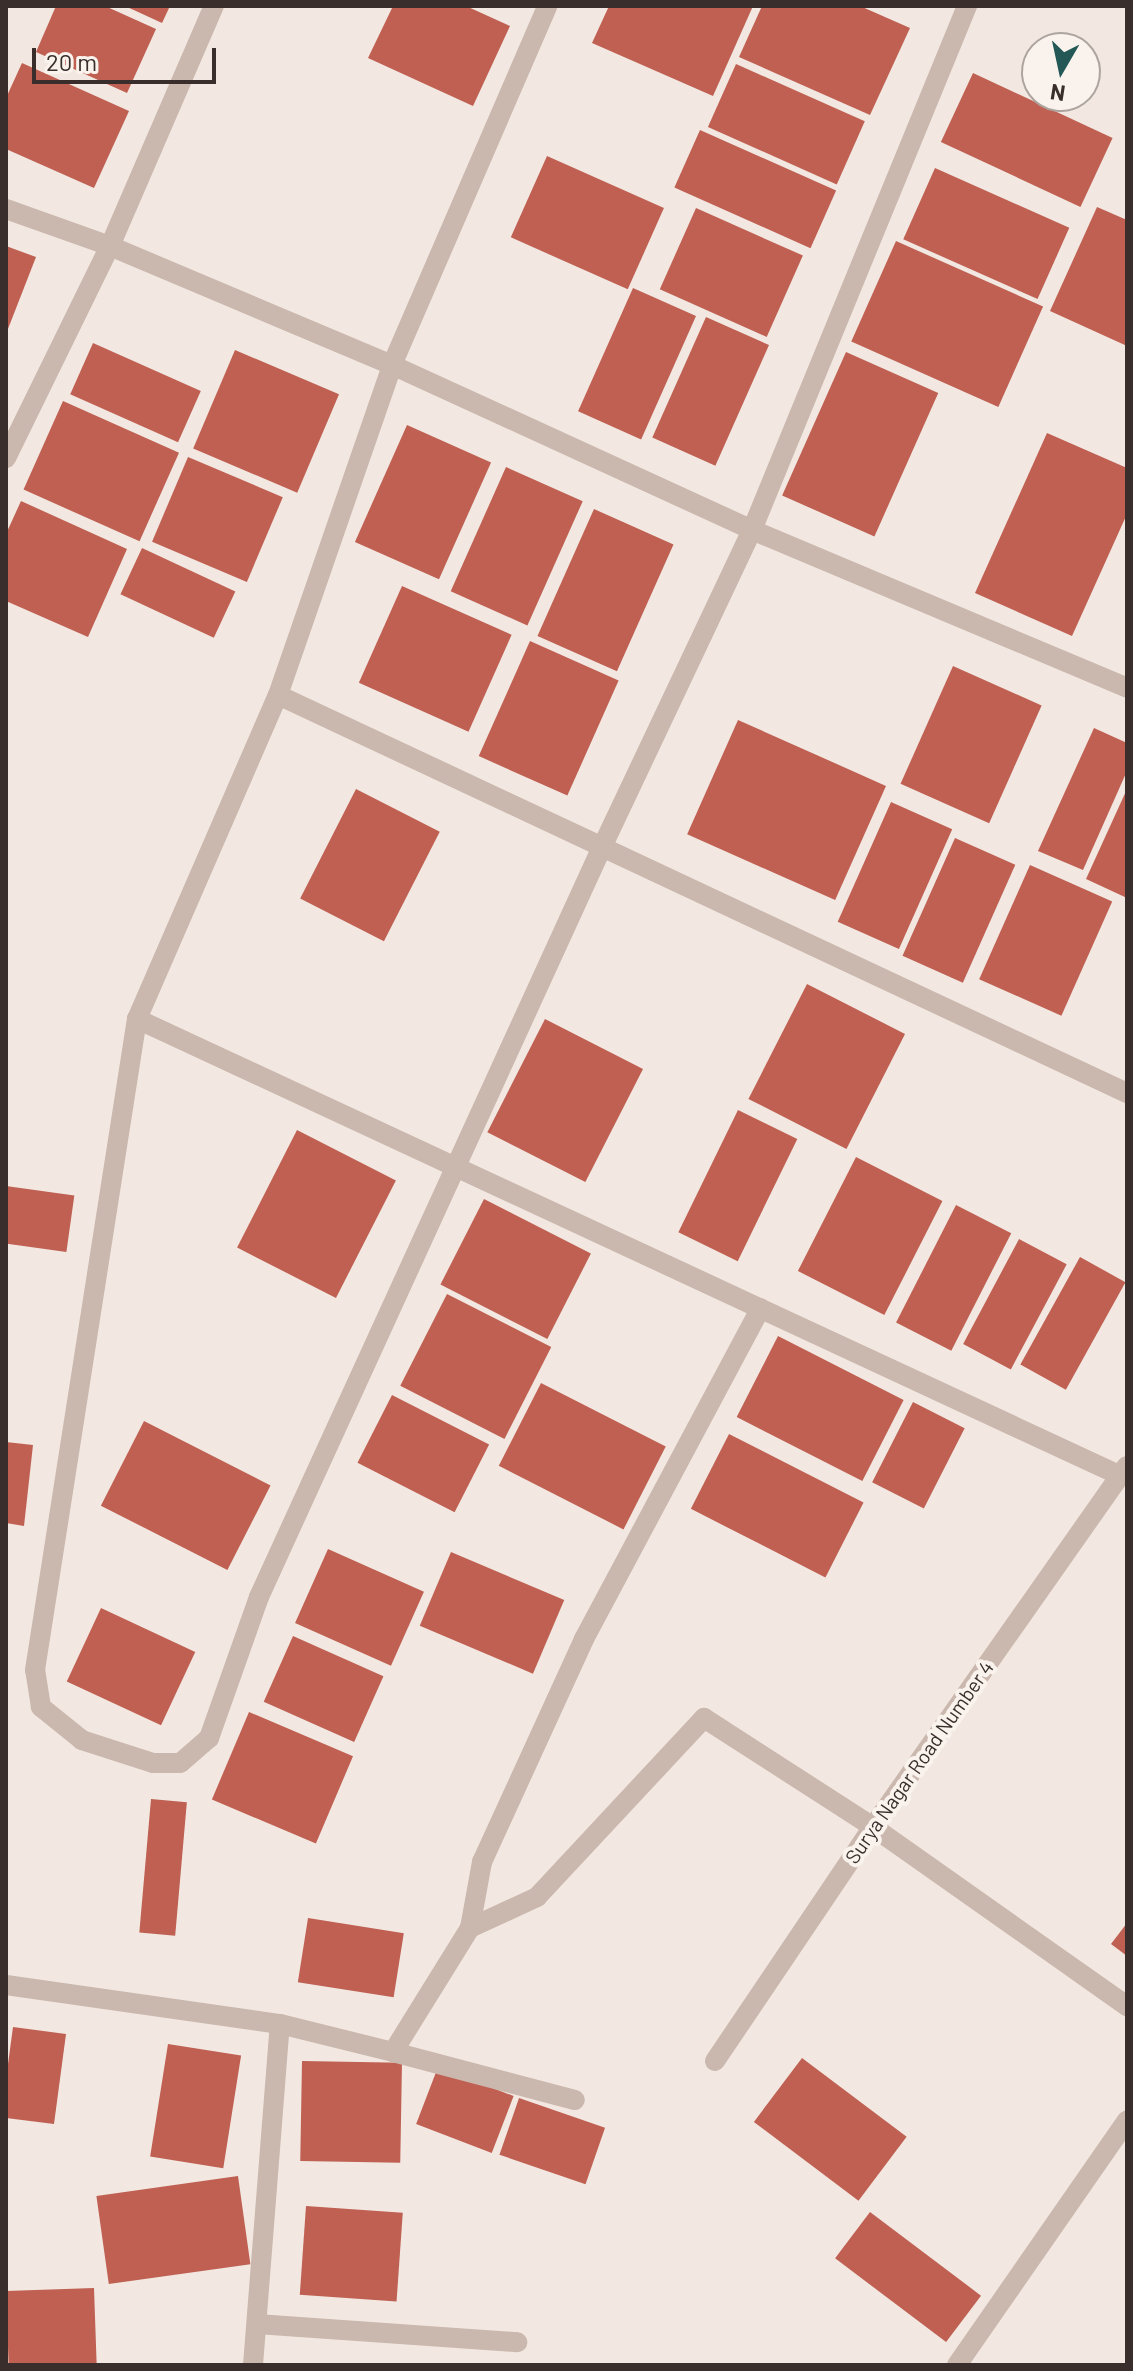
<!DOCTYPE html>
<html>
<head>
<meta charset="utf-8">
<style>
  body { margin:0 }
  #map { position:relative; width:1133px; height:2371px; overflow:hidden; background:#f2e8e1; font-family:Barlow,sans-serif }
  div>[style] { position:absolute }
  [style*='--x'] { left:calc(var(--x)*1px); top:calc(var(--y)*1px); width:calc(var(--w)*1px); rotate:calc(var(--a)*1deg) }
  .building>* { inset:0; background:#bf6052; transform-origin:0 0 }
  .minor>* { height:20px; margin:-10px; padding:0 10px; transform-origin:10px; border-radius:10px; background:#cab7ad }
  span { translate:-50% -50%; white-space:nowrap; text-align:center; line-height:1.15; -webkit-text-stroke:8px #faf3ed; paint-order:stroke }
  .street-label { font-size:20px; color:#392e2b }
  .frame { position:absolute; inset:0; border:8px solid #392e2b; pointer-events:none }
  .north { position:absolute; left:1021px; top:32px; width:80px; height:80px; box-sizing:border-box; background:#faf3ed; border:2px solid #ada49f; border-radius:50%; rotate:189deg; font-size:22px; font-weight:700; line-height:32px; text-align:center; color:#392e2b }
  .north::after { content:''; display:block; margin:auto; width:28px; height:36px; background:#235856; clip-path:polygon(50% 0,100% 100%,50% 72%,0 100%) }
  .scale { position:absolute; left:32px; top:48px; width:184px; height:36px; box-sizing:border-box; border:4px solid #392e2b; border-top:0; padding-left:10px; font-size:24px; line-height:28px; white-space:nowrap; color:#392e2b; -webkit-text-stroke:6px #faf3ed; paint-order:stroke }
</style>
</head>
<body>
<div id="map">
  <div class="building">
    <div style="clip-path:polygon(56px 6px,105px 6px,156px 29px,127px 93px,36px 52px)"></div>
    <div style="clip-path:polygon(125px 6px,170px 6px,162px 23px)"></div>
    <div style="clip-path:polygon(393px 6px,466px 6px,510px 26px,473px 106px,368px 58px)"></div>
    <div style="clip-path:polygon(609px 6px,753px 6px,713px 96px,592px 43px)"></div>
    <div style="clip-path:polygon(762px 6px,860px 6px,910px 28px,870px 115px,739px 57px)"></div>
    <div style="clip-path:polygon(22px 63px,129px 111px,94px 188px,6px 149px,6px 98px)"></div>
    <div style="left:736px;top:64px;width:141px;height:69px;rotate:24deg"></div>
    <div style="left:973px;top:73px;width:154px;height:76px;rotate:25deg"></div>
    <div style="left:700px;top:130px;width:149px;height:63px;rotate:24deg"></div>
    <div style="left:547px;top:156px;width:128px;height:89px;rotate:24deg"></div>
    <div style="left:935px;top:168px;width:147px;height:78px;rotate:24deg"></div>
    <div style="clip-path:polygon(1097px 207px,1127px 220px,1127px 346px,1050px 311px)"></div>
    <div style="left:696px;top:208px;width:117px;height:89px;rotate:24deg"></div>
    <div style="left:896px;top:241px;width:161px;height:110px;rotate:24deg"></div>
    <div style="clip-path:polygon(6px 246px,36px 257px,6px 334px)"></div>
    <div style="left:633px;top:288px;width:69px;height:135px;rotate:24deg"></div>
    <div style="left:706px;top:317px;width:69px;height:132px;rotate:24deg"></div>
    <div style="left:93px;top:343px;width:118px;height:56px;rotate:24deg"></div>
    <div style="left:235px;top:350px;width:113px;height:107px;rotate:23deg"></div>
    <div style="left:846px;top:352px;width:101px;height:157px;rotate:24deg"></div>
    <div style="left:63px;top:401px;width:127px;height:97px;rotate:24deg"></div>
    <div style="left:407px;top:425px;width:92px;height:128px;rotate:24deg"></div>
    <div style="clip-path:polygon(1047px 433px,1127px 468px,1127px 514px,1072px 636px,975px 593px)"></div>
    <div style="left:188px;top:457px;width:103px;height:92px;rotate:23deg"></div>
    <div style="left:506px;top:467px;width:84px;height:136px;rotate:24deg"></div>
    <div style="clip-path:polygon(21px 501px,127px 549px,88px 637px,6px 601px,6px 534px)"></div>
    <div style="left:594px;top:509px;width:87px;height:139px;rotate:24deg"></div>
    <div style="left:142px;top:548px;width:103px;height:51px;rotate:25deg"></div>
    <div style="left:402px;top:586px;width:120px;height:106px;rotate:24deg"></div>
    <div style="left:530px;top:641px;width:97px;height:126px;rotate:24deg"></div>
    <div style="left:953px;top:666px;width:97px;height:129px;rotate:24deg"></div>
    <div style="left:738px;top:720px;width:162px;height:125px;rotate:24deg"></div>
    <div style="clip-path:polygon(1094px 728px,1127px 743px,1127px 771px,1083px 870px,1038px 851px)"></div>
    <div style="left:356px;top:789px;width:94px;height:123px;rotate:27deg"></div>
    <div style="clip-path:polygon(1127px 789px,1127px 898px,1086px 879px)"></div>
    <div style="left:891px;top:802px;width:67px;height:131px;rotate:24deg"></div>
    <div style="left:955px;top:838px;width:66px;height:129px;rotate:24deg"></div>
    <div style="left:1030px;top:865px;width:90px;height:125px;rotate:24deg"></div>
    <div style="left:807px;top:984px;width:110px;height:129px;rotate:27deg"></div>
    <div style="left:545px;top:1019px;width:110px;height:127px;rotate:27deg"></div>
    <div style="left:738px;top:1110px;width:66px;height:136px;rotate:26deg"></div>
    <div style="left:297px;top:1130px;width:111px;height:132px;rotate:27deg"></div>
    <div style="left:856px;top:1157px;width:97px;height:128px;rotate:27deg"></div>
    <div style="left:6px;top:1186px;width:69px;height:57px;rotate:8deg"></div>
    <div style="left:484px;top:1199px;width:120px;height:96px;rotate:27deg"></div>
    <div style="left:956px;top:1205px;width:62px;height:132px;rotate:27deg"></div>
    <div style="left:1019px;top:1239px;width:54px;height:119px;rotate:28deg"></div>
    <div style="left:1080px;top:1257px;width:52px;height:123px;rotate:29deg"></div>
    <div style="left:447px;top:1294px;width:117px;height:103px;rotate:27deg"></div>
    <div style="left:778px;top:1336px;width:141px;height:91px;rotate:27deg"></div>
    <div style="left:541px;top:1383px;width:140px;height:93px;rotate:27deg"></div>
    <div style="left:392px;top:1395px;width:109px;height:76px;rotate:27deg"></div>
    <div style="left:913px;top:1402px;width:58px;height:90px;rotate:27deg"></div>
    <div style="left:144px;top:1421px;width:142px;height:95px;rotate:27deg"></div>
    <div style="left:729px;top:1434px;width:151px;height:84px;rotate:27deg"></div>
    <div style="clip-path:polygon(6px 1442px,33px 1445px,24px 1526px,6px 1523px)"></div>
    <div style="left:328px;top:1549px;width:105px;height:81px;rotate:24deg"></div>
    <div style="left:451px;top:1552px;width:123px;height:80px;rotate:23deg"></div>
    <div style="left:101px;top:1608px;width:104px;height:81px;rotate:25deg"></div>
    <div style="left:293px;top:1636px;width:99px;height:72px;rotate:24deg"></div>
    <div style="left:249px;top:1712px;width:113px;height:95px;rotate:23deg"></div>
    <div style="left:151px;top:1799px;width:36px;height:134px;rotate:5deg"></div>
    <div style="left:308px;top:1918px;width:97px;height:65px;rotate:9deg"></div>
    <div style="clip-path:polygon(1127px 1923px,1127px 1956px,1111px 1944px)"></div>
    <div style="clip-path:polygon(13px 2027px,66px 2034px,54px 2124px,6px 2118px,6px 2079px)"></div>
    <div style="left:168px;top:2044px;width:74px;height:114px;rotate:9deg"></div>
    <div style="left:802px;top:2058px;width:131px;height:80px;rotate:37deg"></div>
    <div style="left:302px;top:2061px;width:100px;height:100px;rotate:1deg"></div>
    <div style="left:438px;top:2067px;width:81px;height:61px;rotate:21deg"></div>
    <div style="left:519px;top:2098px;width:91px;height:60px;rotate:19deg"></div>
    <div style="left:238px;top:2176px;width:89px;height:143px;rotate:82deg"></div>
    <div style="left:306px;top:2206px;width:97px;height:89px;rotate:4deg"></div>
    <div style="left:870px;top:2212px;width:139px;height:58px;rotate:37deg"></div>
    <div style="left:94px;top:2288px;width:77px;height:88px;rotate:88deg"></div>
  </div>
  <div class="minor">
    <div style="--x:967;--y:6;--w:566;--a:112.31"></div>
    <div style="--x:752;--y:530;--w:351;--a:115.3"></div>
    <div style="--x:602;--y:847;--w:825;--a:114.58"></div>
    <div style="--x:259;--y:1597;--w:150;--a:109.5"></div>
    <div style="--x:209;--y:1738;--w:38;--a:139"></div>
    <div style="--x:180;--y:1763;--w:27;--a:180"></div>
    <div style="--x:153;--y:1763;--w:75;--a:-162.1"></div>
    <div style="--x:82;--y:1740;--w:53;--a:-141.2"></div>
    <div style="--x:41;--y:1707;--w:37;--a:-99"></div>
    <div style="--x:35;--y:1670;--w:659;--a:-81.1"></div>
    <div style="--x:137;--y:1019;--w:353;--a:-66.5"></div>
    <div style="--x:278;--y:695;--w:358;--a:25.1"></div>
    <div style="--x:602;--y:847;--w:580;--a:25.11"></div>
    <div style="--x:6;--y:209;--w:110;--a:19.6"></div>
    <div style="--x:110;--y:246;--w:306;--a:22.9"></div>
    <div style="--x:392;--y:365;--w:396;--a:24.6"></div>
    <div style="--x:752;--y:530;--w:407;--a:22.8"></div>
    <div style="--x:6;--y:458;--w:236;--a:-63.9"></div>
    <div style="--x:110;--y:246;--w:262;--a:-66.6"></div>
    <div style="--x:278;--y:695;--w:349;--a:-70.9"></div>
    <div style="--x:392;--y:365;--w:391;--a:-66.6"></div>
    <div style="--x:137;--y:1019;--w:1085;--a:24.91"></div>
    <div style="--x:470;--y:1928;--w:67;--a:-79.7"></div>
    <div style="--x:482;--y:1862;--w:245;--a:-65.4"></div>
    <div style="--x:584;--y:1639;--w:375;--a:-61.9"></div>
    <div style="--x:6;--y:1985;--w:277;--a:8.1"></div>
    <div style="--x:280;--y:2024;--w:116;--a:13.9"></div>
    <div style="--x:393;--y:2052;--w:146;--a:-58.2"></div>
    <div style="--x:470;--y:1928;--w:74;--a:-24.8"></div>
    <div style="--x:537;--y:1897;--w:245;--a:-47"></div>
    <div style="--x:704;--y:1718;--w:201;--a:32.8"></div>
    <div style="--x:873;--y:1827;--w:311;--a:35.2"></div>
    <div style="--x:393;--y:2052;--w:188;--a:14.8"></div>
    <div style="--x:715;--y:2061;--w:282;--a:-56"></div>
    <div style="--x:873;--y:1827;--w:441;--a:-54.9"></div>
    <div style="--x:257;--y:2324;--w:261;--a:4"></div>
    <div style="--x:253;--y:2365;--w:342;--a:-85.5"></div>
    <div style="--x:957;--y:2365;--w:298;--a:-55.2"></div>
  </div>
  <div class="street-label">
    <span style="left:919px;top:1762px;rotate:-55deg">Surya Nagar Road Number 4</span>
  </div>
  <div class="frame"></div>
  <div class="north">N</div>
  <div class="scale">20 m</div>
</div>
</body>
</html>
